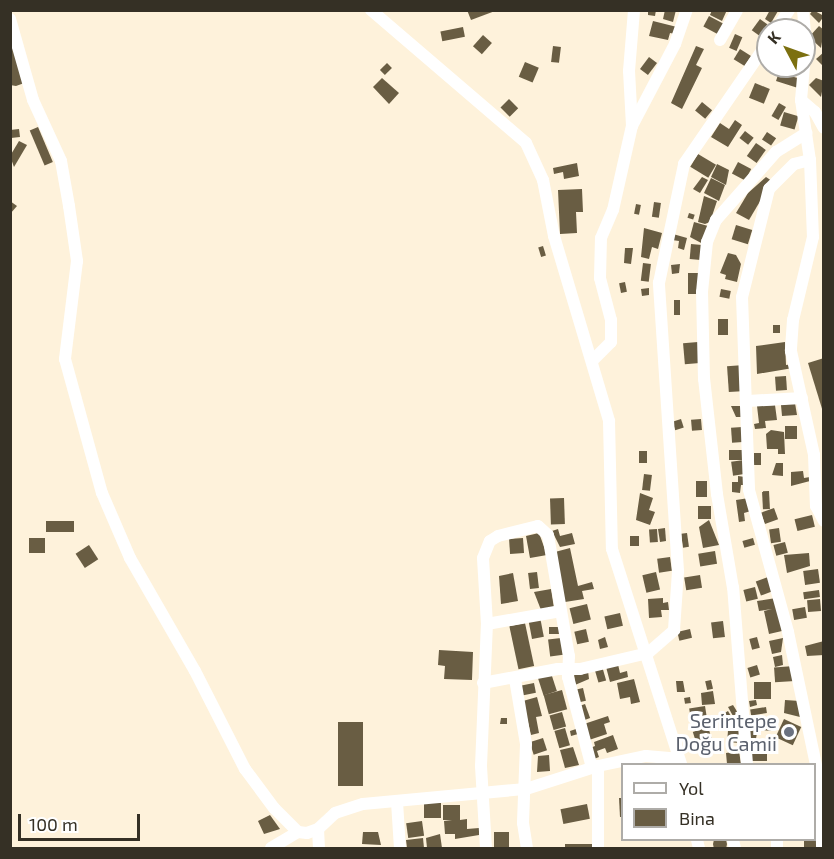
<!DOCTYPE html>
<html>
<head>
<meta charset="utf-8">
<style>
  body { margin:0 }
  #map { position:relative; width:834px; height:859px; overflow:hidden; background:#fef2db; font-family:"Exo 2",sans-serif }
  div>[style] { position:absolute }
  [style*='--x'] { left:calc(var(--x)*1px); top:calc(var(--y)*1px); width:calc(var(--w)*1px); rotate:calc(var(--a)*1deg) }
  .building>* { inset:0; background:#695d43; transform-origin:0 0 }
  .round { border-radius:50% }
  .minor>* { height:12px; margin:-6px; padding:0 6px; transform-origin:6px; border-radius:6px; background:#fff }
  .dots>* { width:16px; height:16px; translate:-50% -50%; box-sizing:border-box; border:3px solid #fff; border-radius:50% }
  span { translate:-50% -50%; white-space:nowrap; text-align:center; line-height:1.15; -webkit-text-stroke:6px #fff; paint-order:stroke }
  .worship-label { font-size:20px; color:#5b616d }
  .right { translate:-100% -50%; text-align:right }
  .frame { position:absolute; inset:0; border:12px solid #353025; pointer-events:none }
  .legend { position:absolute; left:621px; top:763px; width:195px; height:78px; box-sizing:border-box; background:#fff; border:2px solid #aeaca8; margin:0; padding:8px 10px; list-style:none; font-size:18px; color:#353025 }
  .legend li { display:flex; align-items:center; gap:12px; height:30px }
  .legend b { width:30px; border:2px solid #aeaca8 }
  .north { position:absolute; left:756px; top:18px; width:60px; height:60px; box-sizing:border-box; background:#fff; border:2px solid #aeaca8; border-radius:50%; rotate:311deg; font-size:16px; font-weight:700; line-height:24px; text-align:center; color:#353025 }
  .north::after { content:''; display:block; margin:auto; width:21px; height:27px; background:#7c7010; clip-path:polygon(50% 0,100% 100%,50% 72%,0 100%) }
  .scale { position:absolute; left:18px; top:814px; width:122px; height:27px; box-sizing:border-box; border:3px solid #353025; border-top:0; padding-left:8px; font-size:18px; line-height:21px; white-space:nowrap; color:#353025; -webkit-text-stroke:4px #fff; paint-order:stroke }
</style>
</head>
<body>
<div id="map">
  <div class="building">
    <div style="clip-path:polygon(467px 10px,495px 10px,495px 11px,471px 20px)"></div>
    <div style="clip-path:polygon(648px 10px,656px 10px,655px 16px,648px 15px)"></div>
    <div style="clip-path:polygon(665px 10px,676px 10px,673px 22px,663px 19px)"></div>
    <div style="clip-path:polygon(712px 10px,727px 10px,722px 21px,710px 15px)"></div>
    <div style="clip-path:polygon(770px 10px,778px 11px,771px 23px,765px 19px)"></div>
    <div style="clip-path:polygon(813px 10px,824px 16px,819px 23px,810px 14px)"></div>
    <div style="left:709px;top:16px;width:17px;height:12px;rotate:28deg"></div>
    <div style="left:760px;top:19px;width:9px;height:14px;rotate:36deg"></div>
    <div style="clip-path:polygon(653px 21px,677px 27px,675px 34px,670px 33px,668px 40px,649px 36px)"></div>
    <div style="clip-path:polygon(791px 22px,798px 30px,782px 30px)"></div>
    <div style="clip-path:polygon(819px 26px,824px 30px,821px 48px,809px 37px)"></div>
    <div style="left:463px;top:27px;width:10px;height:23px;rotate:79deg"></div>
    <div style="left:735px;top:34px;width:8px;height:15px;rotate:23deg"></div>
    <div style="left:483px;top:35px;width:12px;height:15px;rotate:42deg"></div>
    <div style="left:553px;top:46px;width:8px;height:16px;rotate:7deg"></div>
    <div style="clip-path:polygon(696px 46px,704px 49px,696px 65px,702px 68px,682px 109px,671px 103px)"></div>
    <div style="clip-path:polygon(16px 47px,27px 82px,16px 86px,10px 85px,10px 49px)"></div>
    <div style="left:740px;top:49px;width:13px;height:12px;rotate:32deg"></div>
    <div style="clip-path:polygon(824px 52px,824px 67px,816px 59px)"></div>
    <div style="left:649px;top:57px;width:10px;height:15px;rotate:37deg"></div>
    <div style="clip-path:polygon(768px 57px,768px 66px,775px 66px,773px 70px,764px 63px)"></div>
    <div style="left:525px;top:62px;width:15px;height:16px;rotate:23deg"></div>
    <div style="left:387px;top:63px;width:7px;height:10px;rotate:45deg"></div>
    <div style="clip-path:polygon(781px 66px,793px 67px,794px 77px,801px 79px,798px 88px,776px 81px)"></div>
    <div style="clip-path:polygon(382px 78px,399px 93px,389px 104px,373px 87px)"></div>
    <div style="clip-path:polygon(816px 78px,824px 81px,821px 97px,809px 85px)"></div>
    <div style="left:755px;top:83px;width:16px;height:16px;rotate:22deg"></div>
    <div style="left:509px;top:99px;width:13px;height:12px;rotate:45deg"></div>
    <div style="left:702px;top:102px;width:13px;height:11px;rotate:39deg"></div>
    <div style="left:779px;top:103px;width:8px;height:15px;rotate:30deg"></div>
    <div style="left:784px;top:112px;width:15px;height:14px;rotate:16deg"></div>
    <div style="clip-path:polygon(735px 120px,742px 125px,728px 147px,711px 137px,720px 123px,729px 129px)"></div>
    <div style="left:38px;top:127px;width:38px;height:9px;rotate:67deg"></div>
    <div style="left:19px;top:129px;width:8px;height:9px;rotate:83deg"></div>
    <div style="left:745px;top:131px;width:11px;height:9px;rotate:38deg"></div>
    <div style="left:767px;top:132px;width:11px;height:9px;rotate:34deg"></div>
    <div style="clip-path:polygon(19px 141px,27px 145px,14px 167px,10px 156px)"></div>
    <div style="left:756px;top:143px;width:12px;height:16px;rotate:35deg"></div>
    <div style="left:698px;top:154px;width:21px;height:15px;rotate:31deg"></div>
    <div style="left:738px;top:162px;width:15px;height:13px;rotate:28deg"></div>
    <div style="clip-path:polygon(577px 163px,579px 176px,564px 179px,563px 172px,554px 174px,553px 168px)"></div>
    <div style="clip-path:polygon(717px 164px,729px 170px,726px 185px,711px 177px)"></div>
    <div style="clip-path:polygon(702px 177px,708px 180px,700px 193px,693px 189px)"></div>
    <div style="clip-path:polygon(766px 177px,772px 181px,749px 220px,736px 213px,748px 193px)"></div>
    <div style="clip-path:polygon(711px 178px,725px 185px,719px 201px,704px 193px)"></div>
    <div style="clip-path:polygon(582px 189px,583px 212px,576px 212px,577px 233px,560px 234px,558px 190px)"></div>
    <div style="clip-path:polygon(704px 196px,717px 201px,710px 222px,705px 224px,698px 222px)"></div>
    <div style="clip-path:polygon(10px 201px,17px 206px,10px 214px)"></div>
    <div style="left:654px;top:202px;width:7px;height:15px;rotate:8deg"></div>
    <div style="left:636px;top:204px;width:5px;height:10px;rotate:11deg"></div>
    <div style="left:689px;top:213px;width:6px;height:5px;rotate:18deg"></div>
    <div style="clip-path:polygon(694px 222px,708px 226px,703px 244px,690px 237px)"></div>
    <div style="left:736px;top:225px;width:17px;height:15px;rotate:17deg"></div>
    <div style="clip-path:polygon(644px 228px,662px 233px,658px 249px,652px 247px,649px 259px,641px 257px)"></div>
    <div style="clip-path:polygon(673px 234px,687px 238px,684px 250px,678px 248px,679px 241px,672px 240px)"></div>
    <div style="left:691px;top:244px;width:11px;height:15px;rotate:5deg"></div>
    <div style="left:543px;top:246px;width:10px;height:5px;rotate:73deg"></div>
    <div style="clip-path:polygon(625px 248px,633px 248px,631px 264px,624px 263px)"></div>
    <div style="clip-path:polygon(728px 253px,736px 255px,741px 264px,737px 282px,725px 279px,726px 275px,720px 273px)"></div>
    <div style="left:643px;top:263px;width:8px;height:18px;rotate:7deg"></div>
    <div style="clip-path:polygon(680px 264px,679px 273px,672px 274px,671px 265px)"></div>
    <div style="left:688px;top:273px;width:10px;height:21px"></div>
    <div style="left:625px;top:282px;width:10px;height:6px;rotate:79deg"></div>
    <div style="clip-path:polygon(649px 288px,649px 295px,642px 296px,641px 289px)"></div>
    <div style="left:721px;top:289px;width:10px;height:8px;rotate:11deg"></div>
    <div style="left:674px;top:300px;width:6px;height:15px"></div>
    <div style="left:718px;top:319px;width:10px;height:16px"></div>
    <div style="left:773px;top:325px;width:7px;height:8px"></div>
    <div style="left:698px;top:342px;width:21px;height:15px;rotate:85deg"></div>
    <div style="clip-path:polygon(785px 342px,786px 365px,793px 364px,793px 368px,757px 374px,756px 346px)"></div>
    <div style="clip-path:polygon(824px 358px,824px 412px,823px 412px,808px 363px)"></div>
    <div style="left:744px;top:365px;width:26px;height:17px;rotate:86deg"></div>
    <div style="left:786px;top:376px;width:14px;height:11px;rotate:86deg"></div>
    <div style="clip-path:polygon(795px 403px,797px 415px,782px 416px,781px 405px)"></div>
    <div style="clip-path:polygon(775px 405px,777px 420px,765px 421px,766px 428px,755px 429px,754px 424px,759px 423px,757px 406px)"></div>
    <div style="clip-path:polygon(731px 406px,746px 406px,746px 417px,736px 417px)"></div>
    <div style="left:681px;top:419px;width:9px;height:9px;rotate:72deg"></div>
    <div style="left:701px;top:419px;width:11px;height:10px;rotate:85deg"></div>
    <div style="left:785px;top:426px;width:12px;height:13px"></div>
    <div style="left:742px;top:427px;width:15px;height:11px;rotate:86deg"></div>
    <div style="clip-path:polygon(771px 430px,784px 432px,785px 454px,778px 454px,778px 449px,767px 449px,766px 434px)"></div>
    <div style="left:729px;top:450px;width:13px;height:10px"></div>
    <div style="left:639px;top:451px;width:8px;height:12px"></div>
    <div style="left:754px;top:453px;width:7px;height:12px"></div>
    <div style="left:744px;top:460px;width:14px;height:13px;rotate:82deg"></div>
    <div style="clip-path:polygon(776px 463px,783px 463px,783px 476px,772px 475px)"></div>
    <div style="clip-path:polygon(803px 471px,804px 478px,810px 477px,810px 481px,791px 486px,791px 472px)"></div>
    <div style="left:644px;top:474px;width:8px;height:16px;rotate:7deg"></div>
    <div style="clip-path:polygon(738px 476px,745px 477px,744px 485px,741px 485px,740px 493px,732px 492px,732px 482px,738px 482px)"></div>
    <div style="left:696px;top:481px;width:11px;height:16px"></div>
    <div style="left:769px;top:491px;width:18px;height:7px;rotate:87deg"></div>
    <div style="clip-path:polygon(640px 493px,653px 498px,649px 510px,655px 512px,650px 525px,636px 520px)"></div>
    <div style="left:564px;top:498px;width:26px;height:14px;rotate:88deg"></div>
    <div style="clip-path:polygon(749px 498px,751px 511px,744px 513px,745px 521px,739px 522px,736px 500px)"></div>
    <div style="left:698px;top:506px;width:13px;height:13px"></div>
    <div style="left:774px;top:508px;width:12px;height:14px;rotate:70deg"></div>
    <div style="left:812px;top:515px;width:12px;height:18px;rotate:76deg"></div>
    <div style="clip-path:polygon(709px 520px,719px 545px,703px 548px,699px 527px)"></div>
    <div style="left:46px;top:521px;width:28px;height:11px"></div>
    <div style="clip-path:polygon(665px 528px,666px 541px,660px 542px,658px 529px)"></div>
    <div style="left:779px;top:528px;width:14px;height:10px;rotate:82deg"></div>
    <div style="clip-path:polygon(558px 529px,560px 536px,572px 533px,575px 544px,560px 547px,552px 531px)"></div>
    <div style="left:657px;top:529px;width:13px;height:8px;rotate:86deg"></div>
    <div style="clip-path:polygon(539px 533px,547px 555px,530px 558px,526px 536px)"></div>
    <div style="left:687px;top:533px;width:14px;height:6px;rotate:82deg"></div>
    <div style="left:630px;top:536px;width:9px;height:10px"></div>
    <div style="left:29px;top:538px;width:16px;height:15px"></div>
    <div style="left:523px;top:538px;width:15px;height:14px;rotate:86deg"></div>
    <div style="left:753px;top:538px;width:7px;height:11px;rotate:74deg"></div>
    <div style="left:785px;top:542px;width:11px;height:12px;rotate:75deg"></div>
    <div style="left:89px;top:545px;width:17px;height:16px;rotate:57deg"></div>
    <div style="clip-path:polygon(570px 548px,578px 586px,592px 582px,594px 589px,582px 591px,584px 599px,565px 602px,555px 552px)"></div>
    <div style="left:715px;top:551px;width:13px;height:17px;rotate:81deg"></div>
    <div style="clip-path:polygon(809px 553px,810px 566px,787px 573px,784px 555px)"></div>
    <div style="left:670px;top:557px;width:14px;height:13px;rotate:82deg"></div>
    <div style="left:818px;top:569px;width:14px;height:15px;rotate:82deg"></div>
    <div style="left:537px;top:572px;width:16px;height:9px;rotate:83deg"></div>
    <div style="left:656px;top:572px;width:18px;height:14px;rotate:77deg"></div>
    <div style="clip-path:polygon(513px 573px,518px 601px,501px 604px,499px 576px)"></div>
    <div style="left:700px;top:575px;width:13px;height:16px;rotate:81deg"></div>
    <div style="left:768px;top:577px;width:15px;height:13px;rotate:70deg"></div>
    <div style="left:755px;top:587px;width:12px;height:12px;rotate:76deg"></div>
    <div style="clip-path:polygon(551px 589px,554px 608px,541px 610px,534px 592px)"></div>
    <div style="left:819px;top:590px;width:7px;height:16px;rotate:82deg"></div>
    <div style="clip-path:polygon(663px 598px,663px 603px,668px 602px,669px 610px,661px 610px,662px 617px,649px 618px,648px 599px)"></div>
    <div style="clip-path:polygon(776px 598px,782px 631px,769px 634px,764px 611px,772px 609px,759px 611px,757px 601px)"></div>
    <div style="left:820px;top:599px;width:12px;height:13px;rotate:85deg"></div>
    <div style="left:587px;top:604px;width:16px;height:18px;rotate:76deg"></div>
    <div style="left:805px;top:607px;width:11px;height:13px;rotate:80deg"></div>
    <div style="left:620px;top:613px;width:13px;height:16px;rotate:77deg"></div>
    <div style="left:540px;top:617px;width:20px;height:12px;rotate:79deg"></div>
    <div style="left:723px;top:621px;width:16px;height:12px;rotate:83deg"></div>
    <div style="left:525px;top:623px;width:44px;height:16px;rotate:78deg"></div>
    <div style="left:560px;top:627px;width:7px;height:11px;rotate:90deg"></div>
    <div style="left:586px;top:629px;width:13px;height:12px;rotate:77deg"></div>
    <div style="left:690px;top:629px;width:9px;height:13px;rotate:77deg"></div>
    <div style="clip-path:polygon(605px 637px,608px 647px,600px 649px,598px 640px)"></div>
    <div style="left:757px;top:637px;width:11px;height:8px;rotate:75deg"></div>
    <div style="left:561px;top:638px;width:17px;height:13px;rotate:83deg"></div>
    <div style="clip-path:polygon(783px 638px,781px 652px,772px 654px,769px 641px)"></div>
    <div style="clip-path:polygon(824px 641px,824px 655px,807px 656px,805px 646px)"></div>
    <div style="clip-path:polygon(439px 650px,473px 652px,472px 680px,444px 679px,445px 666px,438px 665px)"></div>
    <div style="clip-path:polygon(782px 655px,783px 665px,775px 667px,773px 657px)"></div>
    <div style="clip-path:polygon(617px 660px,620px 673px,627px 671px,628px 677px,610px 682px,605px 663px)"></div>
    <div style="left:757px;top:665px;width:10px;height:10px;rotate:73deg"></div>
    <div style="left:602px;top:666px;width:15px;height:8px;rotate:74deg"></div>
    <div style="left:794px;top:666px;width:15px;height:20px;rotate:86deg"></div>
    <div style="clip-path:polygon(588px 671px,589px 679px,575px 685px,574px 673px)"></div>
    <div style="left:551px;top:673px;width:19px;height:14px;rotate:72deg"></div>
    <div style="clip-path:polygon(634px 679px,640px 702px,631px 704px,630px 697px,620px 699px,617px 683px)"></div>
    <div style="left:711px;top:680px;width:9px;height:6px;rotate:77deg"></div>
    <div style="clip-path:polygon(676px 681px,683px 681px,685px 692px,677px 692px)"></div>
    <div style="left:754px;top:682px;width:17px;height:17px"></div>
    <div style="left:534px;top:683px;width:10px;height:14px;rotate:79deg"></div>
    <div style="left:583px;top:688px;width:13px;height:8px;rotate:77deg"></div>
    <div style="left:562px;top:690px;width:20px;height:19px;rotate:75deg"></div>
    <div style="clip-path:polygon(713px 691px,715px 704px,702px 705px,701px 693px)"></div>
    <div style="clip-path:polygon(537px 697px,542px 716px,536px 717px,539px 733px,531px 735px,523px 701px)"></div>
    <div style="left:690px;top:697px;width:6px;height:6px;rotate:81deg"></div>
    <div style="clip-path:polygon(756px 700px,757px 705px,750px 707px,749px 701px)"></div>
    <div style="clip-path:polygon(785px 700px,800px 701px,800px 717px,784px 713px)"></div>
    <div style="left:585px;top:704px;width:15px;height:8px;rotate:70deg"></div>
    <div style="clip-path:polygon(733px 705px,738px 713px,733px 716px,728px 707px)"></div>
    <div style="left:705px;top:706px;width:19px;height:16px;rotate:81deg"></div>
    <div style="left:766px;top:707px;width:6px;height:16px;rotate:81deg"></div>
    <div style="left:728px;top:711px;width:6px;height:12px;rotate:59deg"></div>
    <div style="left:562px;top:712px;width:15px;height:13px;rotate:74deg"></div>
    <div style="clip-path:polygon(608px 716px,610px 722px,604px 724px,607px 734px,589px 740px,584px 724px)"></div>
    <div style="left:739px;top:716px;width:11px;height:8px;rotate:85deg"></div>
    <div style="clip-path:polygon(752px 716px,760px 717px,755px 744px,767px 744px,767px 761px,752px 761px,752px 744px,748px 743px)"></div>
    <div style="clip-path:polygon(501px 718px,507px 718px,507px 724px,500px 724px)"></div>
    <div style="left:784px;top:719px;width:19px;height:20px;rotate:25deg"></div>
    <div style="left:363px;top:722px;width:64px;height:25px;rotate:90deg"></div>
    <div style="left:761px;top:722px;width:11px;height:8px;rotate:5deg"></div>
    <div style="left:708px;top:727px;width:20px;height:16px;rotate:72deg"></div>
    <div style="left:565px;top:728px;width:18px;height:11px;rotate:74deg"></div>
    <div style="clip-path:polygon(576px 729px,578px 734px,571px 736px,570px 731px)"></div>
    <div style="left:728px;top:730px;width:13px;height:12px;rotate:4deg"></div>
    <div style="clip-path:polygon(613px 735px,618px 749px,607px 753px,605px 748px,597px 751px,599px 757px,594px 759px,590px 748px,595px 746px,594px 742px)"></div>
    <div style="left:543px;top:738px;width:13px;height:14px;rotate:72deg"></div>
    <div style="clip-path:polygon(573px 747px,579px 765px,565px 768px,560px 750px)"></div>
    <div style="clip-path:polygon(739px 751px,741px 764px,727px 764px,726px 753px)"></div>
    <div style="clip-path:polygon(549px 755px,550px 771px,537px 772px,538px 756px)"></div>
    <div style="clip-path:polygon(619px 798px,622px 798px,622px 817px,620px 817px)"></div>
    <div style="left:424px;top:803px;width:17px;height:15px"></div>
    <div style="left:587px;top:804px;width:15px;height:27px;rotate:79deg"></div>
    <div style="clip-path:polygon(443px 805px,460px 805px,460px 820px,467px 819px,467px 829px,479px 828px,479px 835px,455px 839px,455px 834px,445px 834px,444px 821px,452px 820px,443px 820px)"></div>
    <div style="clip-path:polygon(270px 815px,280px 829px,264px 834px,258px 821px)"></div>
    <div style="left:422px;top:821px;width:15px;height:16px;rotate:82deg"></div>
    <div style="clip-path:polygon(363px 832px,378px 832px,381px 845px,362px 844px)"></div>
    <div style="left:494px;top:832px;width:15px;height:16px"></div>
    <div style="clip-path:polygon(440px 834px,442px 848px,427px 848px,426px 838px)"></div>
    <div style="clip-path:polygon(814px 836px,818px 836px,817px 848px,804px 848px,804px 840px,814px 840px)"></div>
    <div class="round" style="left:713px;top:837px;width:14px;height:14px"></div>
    <div style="clip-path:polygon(423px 838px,424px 848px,407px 848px,406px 840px)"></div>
    <div style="left:565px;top:844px;width:27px;height:4px"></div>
  </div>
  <div class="minor">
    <div style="--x:371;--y:10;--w:204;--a:40.6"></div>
    <div style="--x:526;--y:143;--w:41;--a:65.3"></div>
    <div style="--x:543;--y:180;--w:57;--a:78.9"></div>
    <div style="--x:554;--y:236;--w:193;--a:73.4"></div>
    <div style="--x:609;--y:421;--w:128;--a:88.7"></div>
    <div style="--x:612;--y:549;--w:226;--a:72.2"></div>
    <div style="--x:803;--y:10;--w:33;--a:85"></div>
    <div style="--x:806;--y:43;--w:57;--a:95"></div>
    <div style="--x:801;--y:100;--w:61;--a:81.5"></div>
    <div style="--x:810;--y:160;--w:77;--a:87.8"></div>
    <div style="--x:813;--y:237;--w:85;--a:103.5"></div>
    <div style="--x:793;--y:320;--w:31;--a:94"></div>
    <div style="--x:791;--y:351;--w:107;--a:77.5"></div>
    <div style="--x:814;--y:455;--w:51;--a:87.8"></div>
    <div style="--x:816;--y:506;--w:17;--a:62"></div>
    <div style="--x:10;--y:19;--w:84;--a:74.1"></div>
    <div style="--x:33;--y:100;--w:67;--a:65.3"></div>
    <div style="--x:61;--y:161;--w:46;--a:79.9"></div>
    <div style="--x:69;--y:206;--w:56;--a:81.7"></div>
    <div style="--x:77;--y:261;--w:99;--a:97"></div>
    <div style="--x:65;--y:359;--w:139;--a:74.6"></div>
    <div style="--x:102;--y:493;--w:71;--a:66.7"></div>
    <div style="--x:130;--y:558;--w:130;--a:60.1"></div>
    <div style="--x:195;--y:671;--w:110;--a:63"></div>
    <div style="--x:245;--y:769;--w:49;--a:53.4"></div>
    <div style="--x:274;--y:808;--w:34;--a:45"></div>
    <div style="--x:298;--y:832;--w:9;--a:6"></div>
    <div style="--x:307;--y:833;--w:12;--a:-20"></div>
    <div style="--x:318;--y:829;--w:23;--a:-43"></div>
    <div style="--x:335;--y:813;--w:29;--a:-18"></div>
    <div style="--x:363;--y:804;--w:164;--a:-5.3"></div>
    <div style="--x:526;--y:789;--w:76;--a:-17.7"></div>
    <div style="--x:598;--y:766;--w:49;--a:-11.8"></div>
    <div style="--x:646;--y:756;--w:32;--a:5"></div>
    <div style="--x:776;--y:30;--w:24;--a:-57"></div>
    <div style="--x:720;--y:40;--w:34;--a:-60"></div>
    <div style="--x:801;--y:100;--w:18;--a:41"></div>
    <div style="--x:815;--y:112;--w:18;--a:61"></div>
    <div style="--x:632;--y:126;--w:93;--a:-62.3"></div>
    <div style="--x:675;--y:44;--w:36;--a:-71"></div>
    <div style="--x:810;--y:160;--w:16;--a:166"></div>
    <div style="--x:794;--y:164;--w:35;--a:135"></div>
    <div style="--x:769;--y:189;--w:111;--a:104"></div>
    <div style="--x:742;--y:297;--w:193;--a:87.9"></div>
    <div style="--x:749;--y:490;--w:147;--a:74.6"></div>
    <div style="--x:788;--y:632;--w:159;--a:78.1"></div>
    <div style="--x:821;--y:788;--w:60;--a:89"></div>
    <div style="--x:594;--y:359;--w:24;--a:-45"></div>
    <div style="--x:611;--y:342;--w:22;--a:-90"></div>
    <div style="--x:611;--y:320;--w:43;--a:-104.7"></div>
    <div style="--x:600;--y:278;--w:40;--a:-88.6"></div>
    <div style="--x:601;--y:238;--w:30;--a:-67"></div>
    <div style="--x:613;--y:210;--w:86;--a:-77.3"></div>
    <div style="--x:632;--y:126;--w:55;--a:-93.1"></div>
    <div style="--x:629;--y:71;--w:61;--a:-85.3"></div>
    <div style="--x:748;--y:401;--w:54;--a:-3.2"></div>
    <div style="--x:487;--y:624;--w:75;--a:-10"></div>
    <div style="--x:515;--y:679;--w:66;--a:80.4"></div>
    <div style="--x:526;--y:744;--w:79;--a:92.2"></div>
    <div style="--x:523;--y:823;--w:25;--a:81"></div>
    <div style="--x:483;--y:683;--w:76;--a:-10.6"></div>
    <div style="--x:558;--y:669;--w:22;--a:0"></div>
    <div style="--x:580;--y:669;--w:70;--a:-13.2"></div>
    <div style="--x:648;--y:653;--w:35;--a:-41"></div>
    <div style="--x:674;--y:630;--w:59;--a:-86.1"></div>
    <div style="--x:678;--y:571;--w:289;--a:-93.8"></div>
    <div style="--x:659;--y:283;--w:122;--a:-78.1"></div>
    <div style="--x:684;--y:164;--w:148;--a:-55.5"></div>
    <div style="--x:747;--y:764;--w:177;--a:-94.5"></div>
    <div style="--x:733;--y:588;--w:95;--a:-99.7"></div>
    <div style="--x:717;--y:494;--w:116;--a:-96.4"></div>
    <div style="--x:704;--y:379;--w:87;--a:-91.3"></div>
    <div style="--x:702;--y:292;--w:50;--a:-84.3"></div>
    <div style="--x:707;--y:242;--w:24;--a:-68"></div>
    <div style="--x:716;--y:220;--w:91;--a:-48.6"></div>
    <div style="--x:776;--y:152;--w:36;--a:-32"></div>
    <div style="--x:397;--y:802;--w:46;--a:86.3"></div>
    <div style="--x:318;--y:829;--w:19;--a:87"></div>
    <div style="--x:697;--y:840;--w:8;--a:76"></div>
    <div style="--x:733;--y:840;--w:8;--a:76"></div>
    <div style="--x:777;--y:840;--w:8;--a:90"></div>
    <div style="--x:271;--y:848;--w:31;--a:-31"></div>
    <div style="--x:486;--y:848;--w:82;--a:-93.5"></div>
    <div style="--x:481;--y:766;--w:142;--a:-87.6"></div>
    <div style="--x:487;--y:624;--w:66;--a:-93.5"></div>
    <div style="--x:483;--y:558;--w:18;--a:-68"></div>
    <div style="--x:490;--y:541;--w:9;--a:-32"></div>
    <div style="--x:498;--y:536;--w:41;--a:-14"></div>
    <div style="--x:538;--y:526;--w:13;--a:42"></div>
    <div style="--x:548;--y:535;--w:123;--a:80.2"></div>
    <div style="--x:569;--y:656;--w:21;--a:93"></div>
    <div style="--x:568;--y:677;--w:94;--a:75.2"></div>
    <div style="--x:598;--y:848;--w:82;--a:-90"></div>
  </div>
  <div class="dots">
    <div style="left:789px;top:732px;background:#6b7280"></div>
  </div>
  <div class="worship-label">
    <span class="right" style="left:777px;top:732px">Serintepe<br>Doğu Camii</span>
  </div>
  <div class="frame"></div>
  <ul class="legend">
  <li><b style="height:8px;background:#fff"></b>Yol</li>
  <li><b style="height:16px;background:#695d43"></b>Bina</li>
  </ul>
  <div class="north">K</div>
  <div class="scale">100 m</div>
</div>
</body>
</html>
